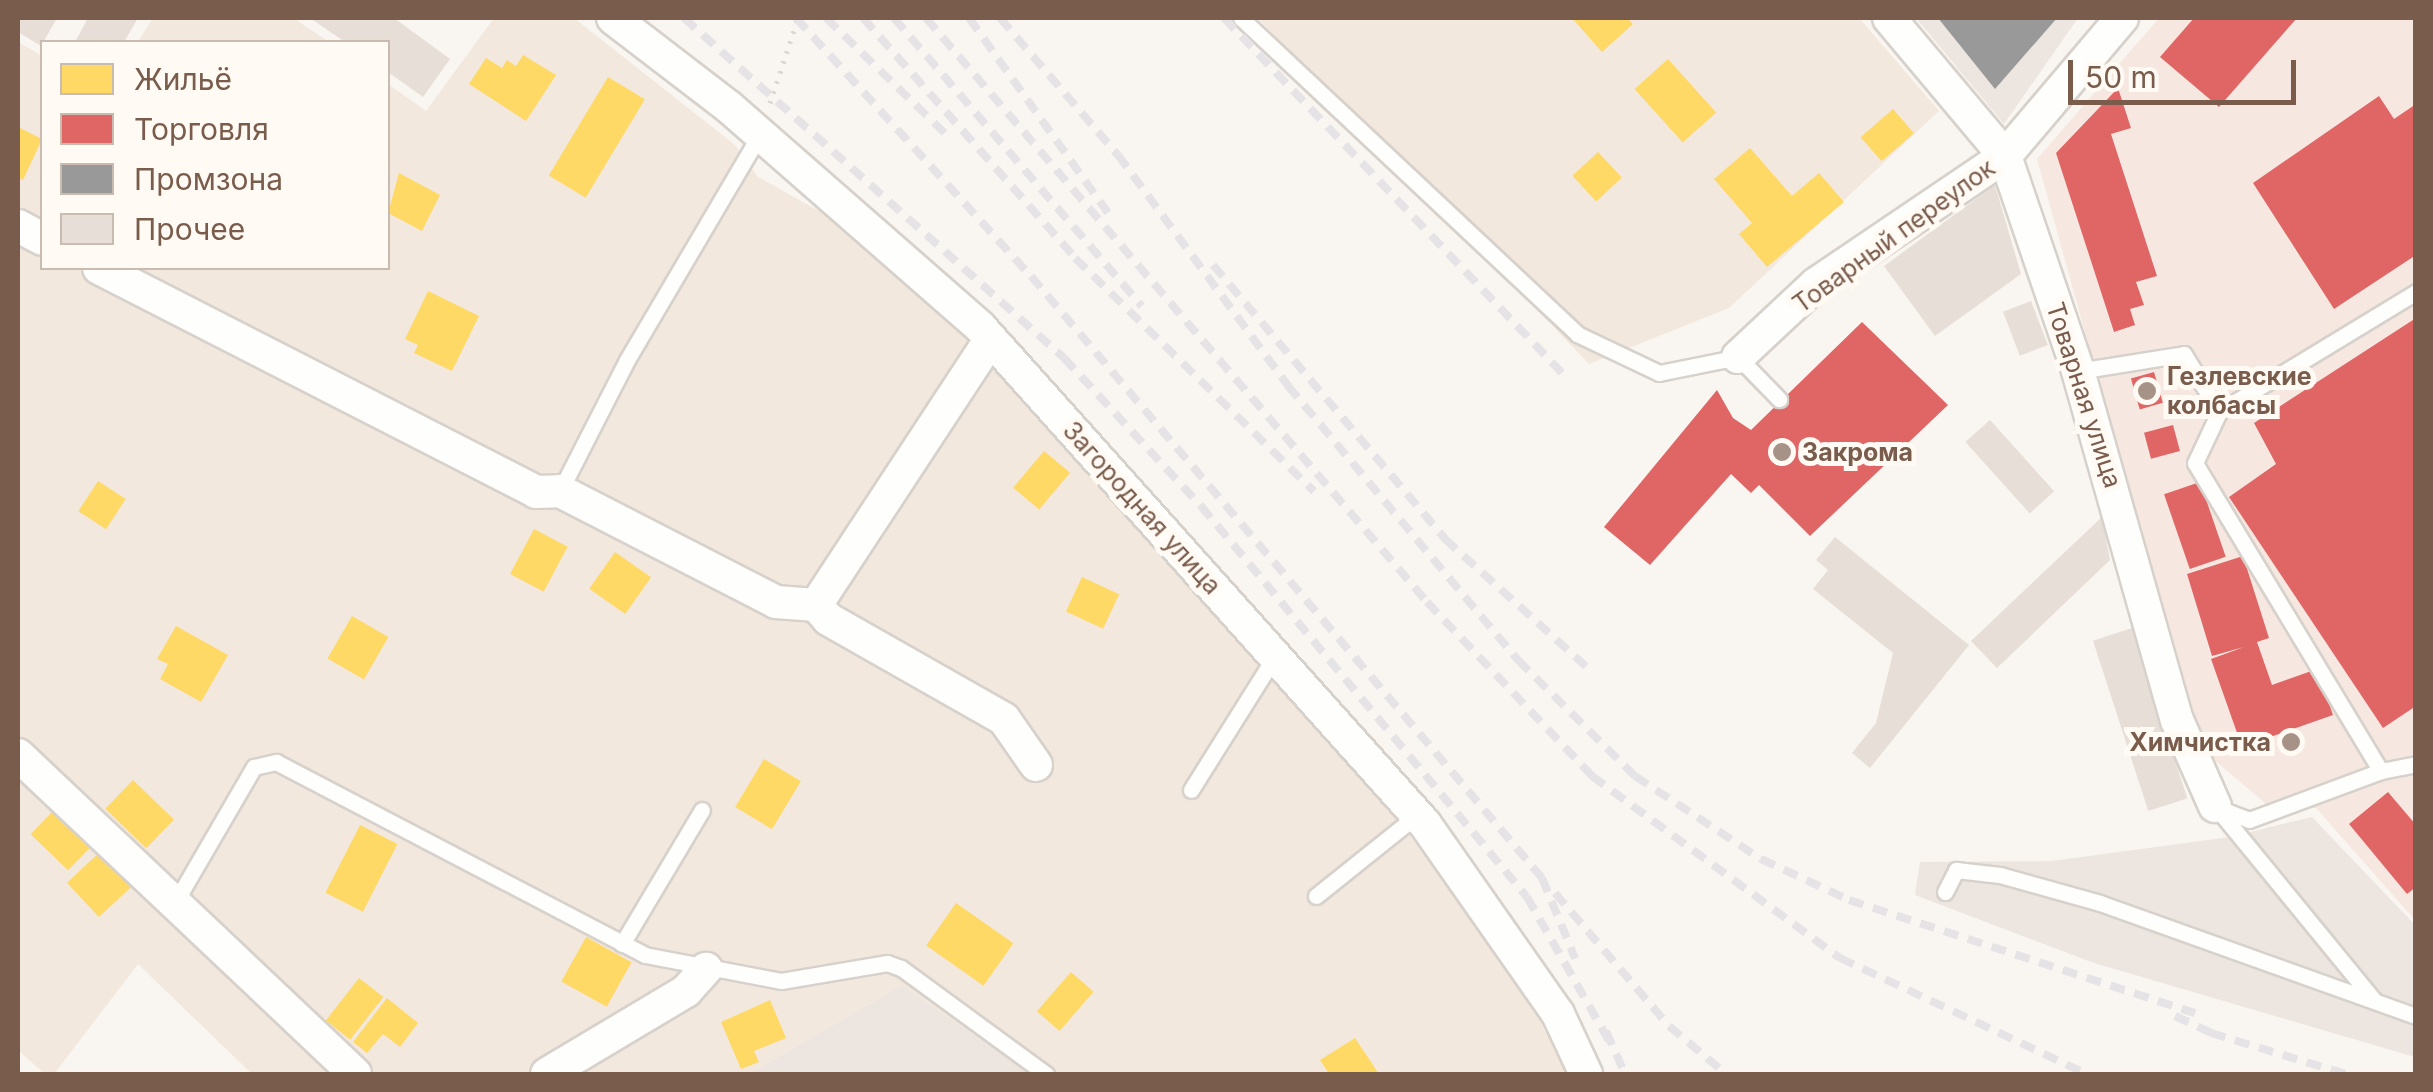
<!DOCTYPE html>
<html>
<head>
<meta charset="utf-8">
<style>
  body { margin:0 }
  #map { position:relative; width:2433px; height:1092px; overflow:hidden; background:#f9f5f0; font-family:Inter,sans-serif }
  div>[style] { position:absolute }
  [style*='--x'] { left:calc(var(--x)*1px); top:calc(var(--y)*1px); width:calc(var(--w)*1px); rotate:calc(var(--a)*1deg) }
  .residential>* { inset:0; background:#f2e8de }
  .commercial>* { inset:0; background:#f6e8e1 }
  .industrial>* { inset:0; background:#ede5e0 }
  .homes>* { inset:0; background:#ffd966; transform-origin:0 0 }
  .shops>* { inset:0; background:#e06666; transform-origin:0 0 }
  .industry>* { inset:0; background:#999 }
  .building>* { inset:0; background:#e6ded7; transform-origin:0 0 }
  .path>* { height:5px; margin-top:-2.5px; transform-origin:0; background:repeating-linear-gradient(90deg,#dcd5d0 0 2.5px,transparent 0 10.5px) }
  .roads { filter:drop-shadow(2px 0 #d7d1cb) drop-shadow(-2px 0 #d7d1cb) drop-shadow(0 2px #d7d1cb) drop-shadow(0 -2px #d7d1cb) }
  .lane>* { height:15px; margin:-7.5px; padding:0 7.5px; transform-origin:7.5px; border-radius:7.5px; background:#fefefd }
  .street>* { height:32px; margin:-16px; padding:0 16px; transform-origin:16px; border-radius:16px; background:#fefefd }
  .rail>* { height:8px; margin-top:-4px; transform-origin:0; background:repeating-linear-gradient(90deg,#e6e3e7 0 15px,transparent 0 25px) }
  .dots>* { width:28px; height:28px; translate:-50% -50%; box-sizing:border-box; border:5px solid #fffaf3; border-radius:50% }
  span { translate:-50% -50%; white-space:nowrap; text-align:center; line-height:1.15; -webkit-text-stroke:10px #fffaf3; paint-order:stroke }
  .street-label { font-size:25px; color:#7a5c4d }
  .poi-label { font-size:25px; color:#7a5c4d; font-weight:700 }
  .left { translate:0 -50%; text-align:left }
  .right { translate:-100% -50%; text-align:right }
  .frame { position:absolute; inset:0; border:20px solid #7a5c4d; pointer-events:none }
  .legend { position:absolute; left:40px; top:40px; width:350px; height:230px; box-sizing:border-box; background:#fffaf3; border:2px solid #cabbb1; margin:0; padding:12px 18px; list-style:none; font-size:30px; color:#7a5c4d }
  .legend li { display:flex; align-items:center; gap:20px; height:50px }
  .legend b { width:50px; border:2px solid #cabbb1 }
  .scale { position:absolute; left:2068px; top:60px; width:228px; height:45px; box-sizing:border-box; border:5px solid #7a5c4d; border-top:0; padding-left:12px; font-size:30px; line-height:35px; white-space:nowrap; color:#7a5c4d; -webkit-text-stroke:8px #fffaf3; paint-order:stroke }
</style>
</head>
<body>
<div id="map">
  <div class="residential">
    <div style="clip-path:polygon(153px 18px,293px 18px,329px 42px,138px 42px)"></div>
    <div style="clip-path:polygon(494px 18px,574px 18px,735px 145px,758px 177px,846px 226px,936px 308px,1068px 441px,1394px 815px,1525px 990px,1566px 1074px,1031px 1074px,902px 985px,749px 1074px,252px 1074px,138px 964px,54px 1074px,45px 1074px,18px 1050px,18px 42px,42px 56px,42px 268px,388px 268px,388px 84px,426px 111px)"></div>
    <div style="clip-path:polygon(1258px 18px,1859px 18px,1939px 111px,1729px 308px,1589px 364px)"></div>
  </div>
  <div class="commercial">
    <div style="clip-path:polygon(2159px 18px,2415px 18px,2415px 920px,2316px 808px,2271px 808px,2200px 748px,2037px 159px)"></div>
  </div>
  <div class="industrial">
    <div style="clip-path:polygon(1916px 18px,2078px 18px,2004px 124px)"></div>
    <div style="clip-path:polygon(2312px 817px,2415px 925px,2415px 1057px,2094px 963px,1915px 895px,1920px 862px,2052px 861px,2230px 837px)"></div>
    <div style="clip-path:polygon(902px 985px,1031px 1074px,749px 1074px)"></div>
  </div>
  <div class="homes">
    <div style="clip-path:polygon(1572px 18px,1627px 18px,1633px 24px,1602px 52px)"></div>
    <div style="clip-path:polygon(523px 55px,556px 75px,526px 121px,469px 84px,486px 58px,502px 68px,507px 60px,516px 66px)"></div>
    <div style="left:1668px;top:59px;width:72px;height:45px;rotate:48deg"></div>
    <div style="left:608px;top:77px;width:43px;height:115px;rotate:31deg"></div>
    <div style="left:1893px;top:109px;width:32px;height:43px;rotate:49deg"></div>
    <div style="clip-path:polygon(18px 127px,42px 139px,23px 180px,18px 177px)"></div>
    <div style="clip-path:polygon(1750px 148px,1792px 196px,1819px 173px,1844px 202px,1767px 267px,1739px 234px,1752px 223px,1714px 179px)"></div>
    <div style="left:1598px;top:152px;width:35px;height:35px;rotate:47deg"></div>
    <div style="clip-path:polygon(399px 173px,440px 195px,422px 231px,388px 213px)"></div>
    <div style="clip-path:polygon(428px 291px,479px 316px,452px 371px,414px 353px,418px 345px,405px 339px)"></div>
    <div style="left:1044px;top:451px;width:34px;height:48px;rotate:40deg"></div>
    <div style="left:98px;top:481px;width:33px;height:36px;rotate:33deg"></div>
    <div style="left:534px;top:529px;width:38px;height:51px;rotate:28deg"></div>
    <div style="left:615px;top:552px;width:44px;height:45px;rotate:35deg"></div>
    <div style="left:1082px;top:577px;width:41px;height:38px;rotate:25deg"></div>
    <div style="left:352px;top:616px;width:42px;height:49px;rotate:30deg"></div>
    <div style="clip-path:polygon(176px 626px,228px 655px,201px 702px,160px 679px,168px 664px,157px 659px)"></div>
    <div style="left:764px;top:759px;width:43px;height:56px;rotate:31deg"></div>
    <div style="left:133px;top:780px;width:57px;height:40px;rotate:44deg"></div>
    <div style="left:55px;top:809px;width:52px;height:35px;rotate:44deg"></div>
    <div style="left:360px;top:825px;width:42px;height:76px;rotate:27deg"></div>
    <div style="left:102px;top:850px;width:47px;height:48px;rotate:47deg"></div>
    <div style="left:956px;top:903px;width:70px;height:52px;rotate:35deg"></div>
    <div style="left:586px;top:937px;width:52px;height:51px;rotate:29deg"></div>
    <div style="left:1071px;top:972px;width:30px;height:52px;rotate:41deg"></div>
    <div style="left:359px;top:978px;width:31px;height:54px;rotate:38deg"></div>
    <div style="clip-path:polygon(387px 998px,418px 1023px,400px 1047px,383px 1034px,367px 1053px,353px 1042px)"></div>
    <div style="clip-path:polygon(770px 1000px,786px 1038px,754px 1051px,759px 1062px,741px 1069px,721px 1022px)"></div>
    <div style="clip-path:polygon(1355px 1038px,1379px 1074px,1329px 1074px,1320px 1060px)"></div>
  </div>
  <div class="shops">
    <div style="clip-path:polygon(2194px 18px,2297px 18px,2219px 107px,2160px 57px)"></div>
    <div style="clip-path:polygon(2118px 88px,2131px 128px,2111px 134px,2157px 276px,2136px 282px,2144px 305px,2130px 309px,2135px 325px,2114px 332px,2056px 153px)"></div>
    <div style="clip-path:polygon(2379px 96px,2394px 119px,2416px 104px,2416px 255px,2334px 309px,2253px 183px)"></div>
    <div style="clip-path:polygon(2416px 318px,2416px 706px,2383px 728px,2229px 497px,2276px 464px,2254px 423px)"></div>
    <div style="clip-path:polygon(1862px 322px,1948px 405px,1810px 536px,1759px 485px,1751px 493px,1731px 474px,1650px 565px,1604px 527px,1717px 390px,1733px 418px,1751px 430px)"></div>
    <div style="left:2154px;top:372px;width:32px;height:24px;rotate:74deg"></div>
    <div style="left:2173px;top:425px;width:27px;height:30px;rotate:75deg"></div>
    <div style="left:2200px;top:482px;width:79px;height:38px;rotate:71deg"></div>
    <div style="clip-path:polygon(2243px 556px,2269px 638px,2257px 642px,2272px 685px,2317px 669px,2333px 715px,2242px 747px,2211px 659px,2244px 647px,2212px 656px,2187px 574px)"></div>
    <div style="clip-path:polygon(2388px 792px,2416px 825px,2416px 887px,2407px 894px,2349px 824px)"></div>
  </div>
  <div class="industry">
    <div style="clip-path:polygon(1938px 18px,2057px 18px,1995px 89px)"></div>
  </div>
  <div class="building">
    <div style="clip-path:polygon(18px 18px,57px 18px,41px 46px,18px 32px)"></div>
    <div style="clip-path:polygon(88px 18px,138px 18px,124px 42px,75px 42px)"></div>
    <div style="clip-path:polygon(310px 18px,394px 18px,450px 59px,423px 97px,388px 72px,388px 42px,345px 42px)"></div>
    <div style="clip-path:polygon(1995px 185px,2021px 274px,1935px 336px,1884px 266px)"></div>
    <div style="left:2031px;top:301px;width:47px;height:30px;rotate:69deg"></div>
    <div style="left:1990px;top:420px;width:96px;height:33px;rotate:48deg"></div>
    <div style="clip-path:polygon(2102px 517px,2110px 560px,1997px 668px,1971px 641px)"></div>
    <div style="clip-path:polygon(1835px 537px,1969px 645px,1870px 768px,1852px 753px,1876px 723px,1893px 653px,1813px 589px,1828px 570px,1816px 560px)"></div>
    <div style="left:2132px;top:628px;width:179px;height:41px;rotate:72deg"></div>
  </div>
  <div class="path">
    <div style="--x:770;--y:103;--w:89;--a:-71.8"></div>
  </div>
  <div class="roads">
    <div class="lane">
      <div style="--x:1241;--y:18;--w:461;--a:43.2"></div>
      <div style="--x:1577;--y:334;--w:91;--a:25.4"></div>
      <div style="--x:1659;--y:373;--w:81;--a:-11.4"></div>
      <div style="--x:1738;--y:357;--w:59;--a:45.7"></div>
      <div style="--x:2416;--y:292;--w:231;--a:148.7"></div>
      <div style="--x:2219;--y:412;--w:56;--a:115.2"></div>
      <div style="--x:2195;--y:463;--w:360;--a:58.9"></div>
      <div style="--x:2381;--y:771;--w:36;--a:-11"></div>
      <div style="--x:2078;--y:371;--w:107;--a:-9.1"></div>
      <div style="--x:2184;--y:354;--w:68;--a:58.9"></div>
      <div style="--x:560;--y:491;--w:147;--a:-62.9"></div>
      <div style="--x:627;--y:360;--w:262;--a:-59.5"></div>
      <div style="--x:1191;--y:790;--w:158;--a:-57.9"></div>
      <div style="--x:2215;--y:806;--w:251;--a:50.7"></div>
      <div style="--x:2218;--y:808;--w:33;--a:21"></div>
      <div style="--x:2249;--y:820;--w:141;--a:-20.4"></div>
      <div style="--x:1945;--y:892;--w:25;--a:-63"></div>
      <div style="--x:1956;--y:870;--w:44;--a:6.5"></div>
      <div style="--x:2000;--y:875;--w:104;--a:15.6"></div>
      <div style="--x:2100;--y:903;--w:336;--a:19.7"></div>
      <div style="--x:1316;--y:896;--w:129;--a:-38.7"></div>
      <div style="--x:173;--y:906;--w:161;--a:-59.8"></div>
      <div style="--x:254;--y:767;--w:23;--a:-13"></div>
      <div style="--x:276;--y:762;--w:416;--a:27.6"></div>
      <div style="--x:645;--y:955;--w:138;--a:10.8"></div>
      <div style="--x:781;--y:981;--w:108;--a:-9.6"></div>
      <div style="--x:887;--y:963;--w:15;--a:20"></div>
      <div style="--x:901;--y:968;--w:180;--a:36.2"></div>
      <div style="--x:622;--y:944;--w:156;--a:-59.2"></div>
    </div>
    <div class="street">
      <div style="--x:613;--y:18;--w:146;--a:37.5"></div>
      <div style="--x:729;--y:107;--w:334;--a:41.2"></div>
      <div style="--x:980;--y:327;--w:667;--a:48.16"></div>
      <div style="--x:1425;--y:824;--w:232;--a:55"></div>
      <div style="--x:1558;--y:1014;--w:66;--a:65"></div>
      <div style="--x:1889;--y:18;--w:180;--a:50"></div>
      <div style="--x:2005;--y:156;--w:227;--a:71.2"></div>
      <div style="--x:2078;--y:371;--w:363;--a:74.2"></div>
      <div style="--x:2177;--y:720;--w:94;--a:66.2"></div>
      <div style="--x:18;--y:226;--w:27;--a:28"></div>
      <div style="--x:99;--y:268;--w:491;--a:27.1"></div>
      <div style="--x:536;--y:492;--w:24;--a:-2"></div>
      <div style="--x:560;--y:491;--w:243;--a:27.2"></div>
      <div style="--x:776;--y:602;--w:40;--a:4.3"></div>
      <div style="--x:816;--y:605;--w:18;--a:49"></div>
      <div style="--x:828;--y:619;--w:202;--a:29.6"></div>
      <div style="--x:1004;--y:719;--w:56;--a:55.2"></div>
      <div style="--x:1738;--y:357;--w:107;--a:-43.1"></div>
      <div style="--x:1816;--y:284;--w:228;--a:-34.1"></div>
      <div style="--x:2005;--y:156;--w:181;--a:-49.7"></div>
      <div style="--x:816;--y:605;--w:318;--a:-56.7"></div>
      <div style="--x:18;--y:755;--w:464;--a:43.4"></div>
      <div style="--x:547;--y:1074;--w:162;--a:-30.8"></div>
      <div style="--x:686;--y:991;--w:30;--a:-48"></div>
    </div>
  </div>
  <div class="rail">
    <div style="--x:684;--y:18;--w:510;--a:41.82"></div>
    <div style="--x:1064;--y:358;--w:202;--a:47.2"></div>
    <div style="--x:1201;--y:506;--w:509;--a:50.18"></div>
    <div style="--x:1527;--y:897;--w:169;--a:60.3"></div>
    <div style="--x:796;--y:18;--w:349;--a:47.7"></div>
    <div style="--x:1031;--y:276;--w:790;--a:49.67"></div>
    <div style="--x:1542;--y:878;--w:87;--a:67.6"></div>
    <div style="--x:826;--y:18;--w:171;--a:44.1"></div>
    <div style="--x:863;--y:18;--w:320;--a:48.5"></div>
    <div style="--x:1075;--y:258;--w:334;--a:44.3"></div>
    <div style="--x:894;--y:18;--w:380;--a:49.3"></div>
    <div style="--x:926;--y:18;--w:769;--a:49.37"></div>
    <div style="--x:1427;--y:602;--w:240;--a:46.5"></div>
    <div style="--x:1592;--y:776;--w:308;--a:36.3"></div>
    <div style="--x:1840;--y:958;--w:273;--a:25.2"></div>
    <div style="--x:969;--y:18;--w:239;--a:54.5"></div>
    <div style="--x:1000;--y:18;--w:181;--a:49.3"></div>
    <div style="--x:1118;--y:155;--w:287;--a:53.6"></div>
    <div style="--x:1288;--y:386;--w:358;--a:50"></div>
    <div style="--x:1518;--y:660;--w:165;--a:44.8"></div>
    <div style="--x:1635;--y:776;--w:151;--a:33.4"></div>
    <div style="--x:1761;--y:859;--w:97;--a:25"></div>
    <div style="--x:1849;--y:900;--w:364;--a:18.1"></div>
    <div style="--x:1224;--y:18;--w:494;--a:46.4"></div>
    <div style="--x:1213;--y:265;--w:359;--a:49.7"></div>
    <div style="--x:1445;--y:539;--w:193;--a:42.1"></div>
    <div style="--x:1555;--y:893;--w:175;--a:49.4"></div>
    <div style="--x:1669;--y:1026;--w:75;--a:40.1"></div>
    <div style="--x:2175;--y:1016;--w:40;--a:25"></div>
    <div style="--x:2211;--y:1033;--w:140;--a:17"></div>
    <div style="--x:1606;--y:1031;--w:47;--a:66.2"></div>
  </div>
  <div class="dots">
    <div style="left:2147px;top:391px;background:#a69286"></div>
    <div style="left:1782px;top:452px;background:#a69286"></div>
    <div style="left:2291px;top:742px;background:#a69286"></div>
  </div>
  <div class="street-label">
    <span style="left:1894px;top:236px;rotate:-36deg">Товарный переулок</span>
    <span style="left:2084px;top:395px;rotate:72deg">Товарная улица</span>
    <span style="left:1142px;top:508px;rotate:48deg">Загородная улица</span>
  </div>
  <div class="poi-label">
    <span class="left" style="left:2167px;top:391px">Гезлевские<br>колбасы</span>
    <span class="left" style="left:1802px;top:452px">Закрома</span>
    <span class="right" style="left:2271px;top:742px">Химчистка</span>
  </div>
  <div class="frame"></div>
  <ul class="legend">
  <li><b style="height:28px;background:#ffd966"></b>Жильё</li>
  <li><b style="height:28px;background:#e06666"></b>Торговля</li>
  <li><b style="height:28px;background:#999"></b>Промзона</li>
  <li><b style="height:28px;background:#e6ded7"></b>Прочее</li>
  </ul>
  <div class="scale">50 m</div>
</div>
</body>
</html>
